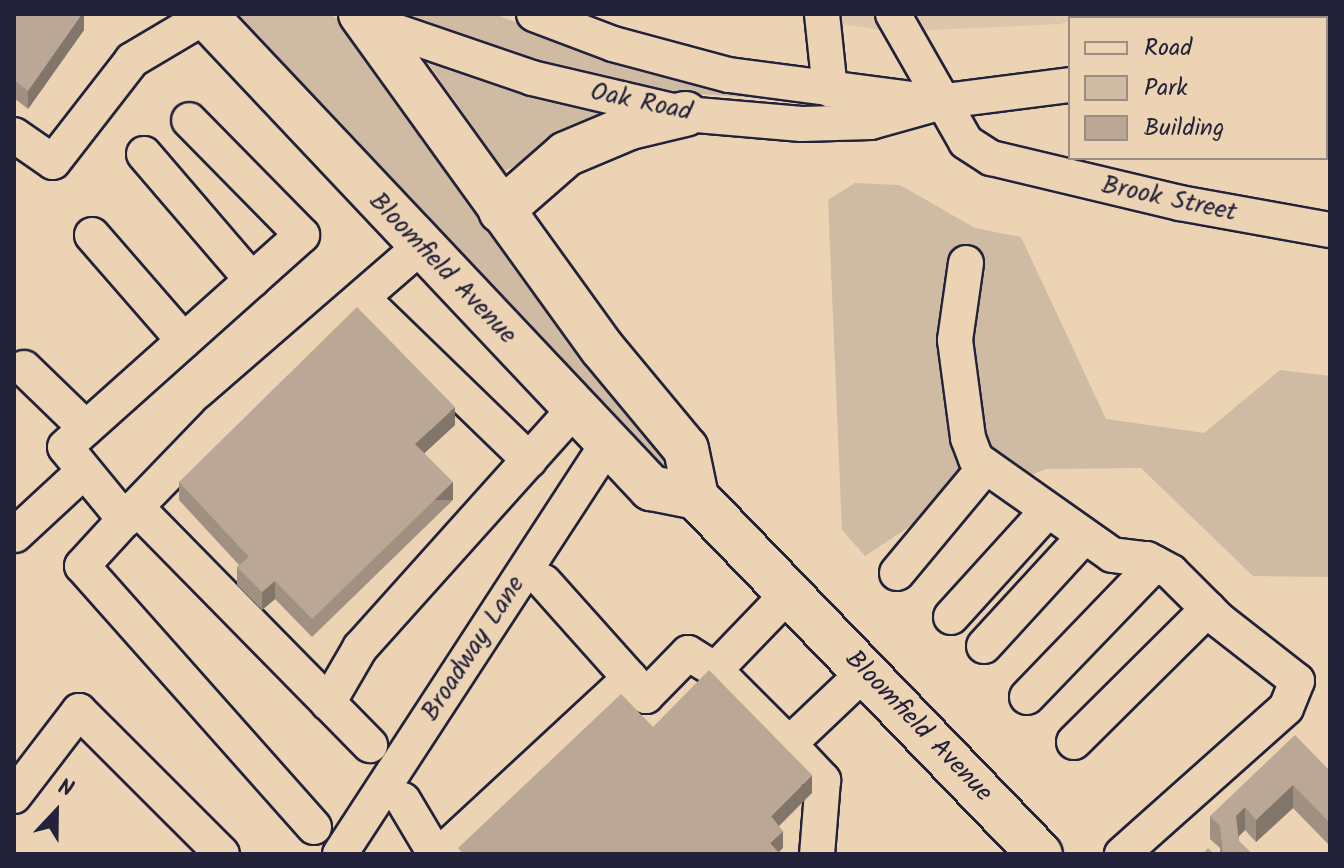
<!DOCTYPE html>
<html>
<head>
<meta charset="utf-8">
<style>
  body { margin:0 }
  #map { position:relative; width:1344px; height:868px; overflow:hidden; background:#ecd3b4; font-family:Kalam,sans-serif }
  div>[style] { position:absolute }
  [style*='--x'] { left:calc(var(--x)*1px); top:calc(var(--y)*1px); width:calc(var(--w)*1px); rotate:calc(var(--a)*1deg) }
  .built>* { inset:0; background:#ddc6ab }
  .green>* { inset:0; background:#cfbaa3 }
  .roads { filter:drop-shadow(2px 0 #22223b) drop-shadow(-2px 0 #22223b) drop-shadow(0 2px #22223b) drop-shadow(0 -2px #22223b) }
  .minor>* { height:34px; margin:-17px; padding:0 17px; transform-origin:17px; border-radius:17px; background:#ecd3b4 }
  .major>* { height:44px; margin:-22px; padding:0 22px; transform-origin:22px; border-radius:22px; background:#ecd3b4 }
  .wall>* { inset:0; background:#a09081 }
  .shaded-wall>* { inset:0; background:#827569; transform-origin:0 0 }
  .building>* { inset:0; background:#baa796 }
  span { translate:-50% -50%; white-space:nowrap; text-align:center; line-height:1.15; -webkit-text-stroke:6px #ecd3b4; paint-order:stroke }
  .street-label { font-size:26px; color:#22223b }
  .frame { position:absolute; inset:0; border:16px solid #22223b; pointer-events:none }
  .legend { position:absolute; left:1068px; top:16px; width:260px; height:144px; box-sizing:border-box; background:#ecd3b4; border:2px solid #9b8c84; margin:0; padding:10px 14px; list-style:none; font-size:24px; color:#22223b }
  .legend li { display:flex; align-items:center; gap:16px; height:40px }
  .legend b { width:40px; border:2px solid #9b8c84 }
  .north { position:absolute; left:16px; top:772px; width:80px; height:80px; -webkit-text-stroke:6px #ecd3b4; paint-order:stroke; rotate:22deg; font-size:22px; font-weight:700; line-height:32px; text-align:center; color:#22223b }
  .north::after { content:''; display:block; margin:auto; width:28px; height:36px; background:#22223b; clip-path:polygon(50% 0,100% 100%,50% 72%,0 100%) }
</style>
</head>
<body>
<div id="map">
  <div class="built">
    <div style="clip-path:polygon(784px 14px,1084px 14px,1084px 16px,1060px 24px,890px 32px)"></div>
  </div>
  <div class="green">
    <div style="clip-path:polygon(228px 14px,329px 14px,347px 25px,677px 466px,662px 472px)"></div>
    <div style="clip-path:polygon(401px 14px,494px 14px,632px 66px,801px 101px,684px 93px,607px 79px,526px 59px)"></div>
    <div style="clip-path:polygon(1100px 14px,1245px 14px,1234px 18px)"></div>
    <div style="clip-path:polygon(424px 57px,625px 111px,504px 171px)"></div>
    <div style="clip-path:polygon(855px 183px,900px 185px,975px 228px,1021px 237px,1106px 419px,1204px 433px,1280px 370px,1330px 376px,1330px 577px,1253px 576px,1141px 468px,1046px 469px,921px 519px,865px 556px,842px 530px,828px 200px)"></div>
  </div>
  <div class="roads">
    <div class="minor">
      <div style="--x:534;--y:14;--w:85;--a:20.8"></div>
      <div style="--x:613;--y:44;--w:120;--a:15"></div>
      <div style="--x:729;--y:75;--w:200;--a:7.5"></div>
      <div style="--x:822;--y:14;--w:76;--a:84"></div>
      <div style="--x:893;--y:14;--w:147;--a:60.3"></div>
      <div style="--x:966;--y:142;--w:30;--a:33"></div>
      <div style="--x:991;--y:158;--w:194;--a:13.4"></div>
      <div style="--x:1180;--y:203;--w:152;--a:10.2"></div>
      <div style="--x:1305;--y:18;--w:12;--a:-20"></div>
      <div style="--x:363;--y:20;--w:179;--a:18.9"></div>
      <div style="--x:532;--y:78;--w:157;--a:13.2"></div>
      <div style="--x:685;--y:114;--w:117;--a:4.9"></div>
      <div style="--x:802;--y:124;--w:69;--a:-1.7"></div>
      <div style="--x:871;--y:122;--w:77;--a:-15.8"></div>
      <div style="--x:945;--y:101;--w:126;--a:-7.3"></div>
      <div style="--x:14;--y:135;--w:47;--a:34.7"></div>
      <div style="--x:53;--y:162;--w:129;--a:-52.2"></div>
      <div style="--x:132;--y:60;--w:86;--a:-30.7"></div>
      <div style="--x:144;--y:154;--w:166;--a:49.4"></div>
      <div style="--x:92;--y:235;--w:140;--a:49"></div>
      <div style="--x:966;--y:263;--w:78;--a:98.1"></div>
      <div style="--x:955;--y:340;--w:99;--a:82.4"></div>
      <div style="--x:968;--y:438;--w:22;--a:69"></div>
      <div style="--x:976;--y:459;--w:166;--a:35.2"></div>
      <div style="--x:1112;--y:555;--w:35;--a:7"></div>
      <div style="--x:1147;--y:559;--w:27;--a:28"></div>
      <div style="--x:1171;--y:572;--w:68;--a:45"></div>
      <div style="--x:1219;--y:620;--w:99;--a:38"></div>
      <div style="--x:1297;--y:681;--w:29;--a:112"></div>
      <div style="--x:1286;--y:708;--w:220;--a:138.3"></div>
      <div style="--x:362;--y:298;--w:233;--a:44.1"></div>
      <div style="--x:24;--y:368;--w:86;--a:44.1"></div>
      <div style="--x:136;--y:507;--w:118;--a:-46"></div>
      <div style="--x:218;--y:422;--w:267;--a:-40.9"></div>
      <div style="--x:125;--y:520;--w:94;--a:-129.4"></div>
      <div style="--x:65;--y:447;--w:318;--a:-41.8"></div>
      <div style="--x:302;--y:235;--w:161;--a:-134.5"></div>
      <div style="--x:15;--y:535;--w:94;--a:-42.8"></div>
      <div style="--x:897;--y:573;--w:139;--a:-50.2"></div>
      <div style="--x:544;--y:582;--w:153;--a:48.2"></div>
      <div style="--x:646;--y:696;--w:60;--a:-45.7"></div>
      <div style="--x:688;--y:653;--w:32;--a:32"></div>
      <div style="--x:715;--y:670;--w:105;--a:45"></div>
      <div style="--x:789;--y:744;--w:50;--a:46.6"></div>
      <div style="--x:823;--y:780;--w:74;--a:94.6"></div>
      <div style="--x:951;--y:617;--w:143;--a:-47.8"></div>
      <div style="--x:984;--y:646;--w:148;--a:-47.5"></div>
      <div style="--x:715;--y:670;--w:107;--a:-46.1"></div>
      <div style="--x:1027;--y:697;--w:185;--a:-46.1"></div>
      <div style="--x:328;--y:703;--w:64;--a:-59.8"></div>
      <div style="--x:360;--y:648;--w:322;--a:-48.1"></div>
      <div style="--x:1074;--y:742;--w:189;--a:-44.8"></div>
      <div style="--x:789;--y:744;--w:105;--a:-43.5"></div>
      <div style="--x:14;--y:796;--w:107;--a:-52.6"></div>
      <div style="--x:79;--y:711;--w:202;--a:45"></div>
      <div style="--x:403;--y:800;--w:63;--a:59.3"></div>
      <div style="--x:314;--y:827;--w:349;--a:-131.6"></div>
      <div style="--x:82;--y:566;--w:80;--a:-47.5"></div>
      <div style="--x:136;--y:507;--w:334;--a:45.5"></div>
      <div style="--x:340;--y:854;--w:491;--a:-56.9"></div>
      <div style="--x:440;--y:854;--w:259;--a:-42.8"></div>
    </div>
    <div class="major">
      <div style="--x:204;--y:14;--w:652;--a:46.68"></div>
      <div style="--x:651;--y:488;--w:46;--a:11.3"></div>
      <div style="--x:361;--y:14;--w:412;--a:54.2"></div>
      <div style="--x:602;--y:348;--w:131;--a:50.3"></div>
      <div style="--x:686;--y:449;--w:49;--a:78.2"></div>
      <div style="--x:696;--y:497;--w:496;--a:46.1"></div>
      <div style="--x:501;--y:211;--w:86;--a:-41.2"></div>
      <div style="--x:566;--y:154;--w:69;--a:-22.9"></div>
      <div style="--x:630;--y:127;--w:57;--a:-13.3"></div>
    </div>
  </div>
  <div class="wall">
    <div style="clip-path:polygon(14px 14px,84px 14px,84px 30px,28px 109px,14px 98px)"></div>
    <div style="clip-path:polygon(455px 425px,424px 453px,453px 500px,312px 637px,275px 599px,262px 610px,237px 585px,237px 567px,239px 565px,179px 500px,179px 482px)"></div>
    <div style="clip-path:polygon(1330px 771px,1330px 846px,1293px 808px,1256px 842px,1245px 830px,1239px 836px,1239px 841px,1252px 854px,1220px 854px,1220px 848px,1210px 839px,1210px 816px)"></div>
  </div>
  <div class="shaded-wall">
    <div style="clip-path:polygon(82px 14px,84px 14px,84px 30px,28px 109px,28px 91px)"></div>
    <div style="clip-path:polygon(455px 407px,455px 425px,415px 462px,415px 444px)"></div>
    <div style="left:453px;top:482px;width:18px;height:197px;rotate:90deg"></div>
    <div style="clip-path:polygon(275px 581px,275px 599px,262px 610px,262px 592px)"></div>
    <div style="clip-path:polygon(812px 775px,812px 793px,771px 834px,771px 816px)"></div>
    <div style="clip-path:polygon(1293px 785px,1293px 808px,1256px 842px,1256px 820px)"></div>
    <div style="clip-path:polygon(1245px 807px,1245px 830px,1236px 839px,1236px 816px)"></div>
    <div style="clip-path:polygon(783px 831px,783px 848px,777px 854px,770px 843px)"></div>
  </div>
  <div class="building">
    <div style="clip-path:polygon(14px 14px,82px 14px,28px 91px,14px 80px)"></div>
    <div style="clip-path:polygon(357px 307px,455px 407px,415px 444px,453px 482px,312px 619px,275px 581px,262px 592px,237px 567px,249px 557px,179px 482px)"></div>
    <div style="clip-path:polygon(709px 670px,812px 775px,771px 816px,783px 831px,770px 843px,780px 854px,463px 854px,458px 848px,621px 694px,653px 727px)"></div>
    <div style="clip-path:polygon(1295px 735px,1330px 771px,1330px 823px,1293px 785px,1256px 820px,1245px 807px,1236px 816px,1239px 841px,1252px 854px,1223px 854px,1220px 826px,1210px 816px)"></div>
    <div style="clip-path:polygon(1208px 848px,1214px 854px,1203px 854px)"></div>
  </div>
  <div class="street-label">
    <span style="left:641px;top:103px;rotate:12deg">Oak Road</span>
    <span style="left:1169px;top:200px;rotate:12deg">Brook Street</span>
    <span style="left:442px;top:269px;rotate:46deg">Bloomfield Avenue</span>
    <span style="left:474px;top:649px;rotate:-57deg">Broadway Lane</span>
    <span style="left:918px;top:727px;rotate:46deg">Bloomfield Avenue</span>
  </div>
  <div class="frame"></div>
  <ul class="legend">
  <li><b style="height:10px;background:#ecd3b4"></b>Road</li>
  <li><b style="height:22px;background:#cfbaa3"></b>Park</li>
  <li><b style="height:22px;background:#baa796"></b>Building</li>
  </ul>
  <div class="north">N</div>
</div>
</body>
</html>
